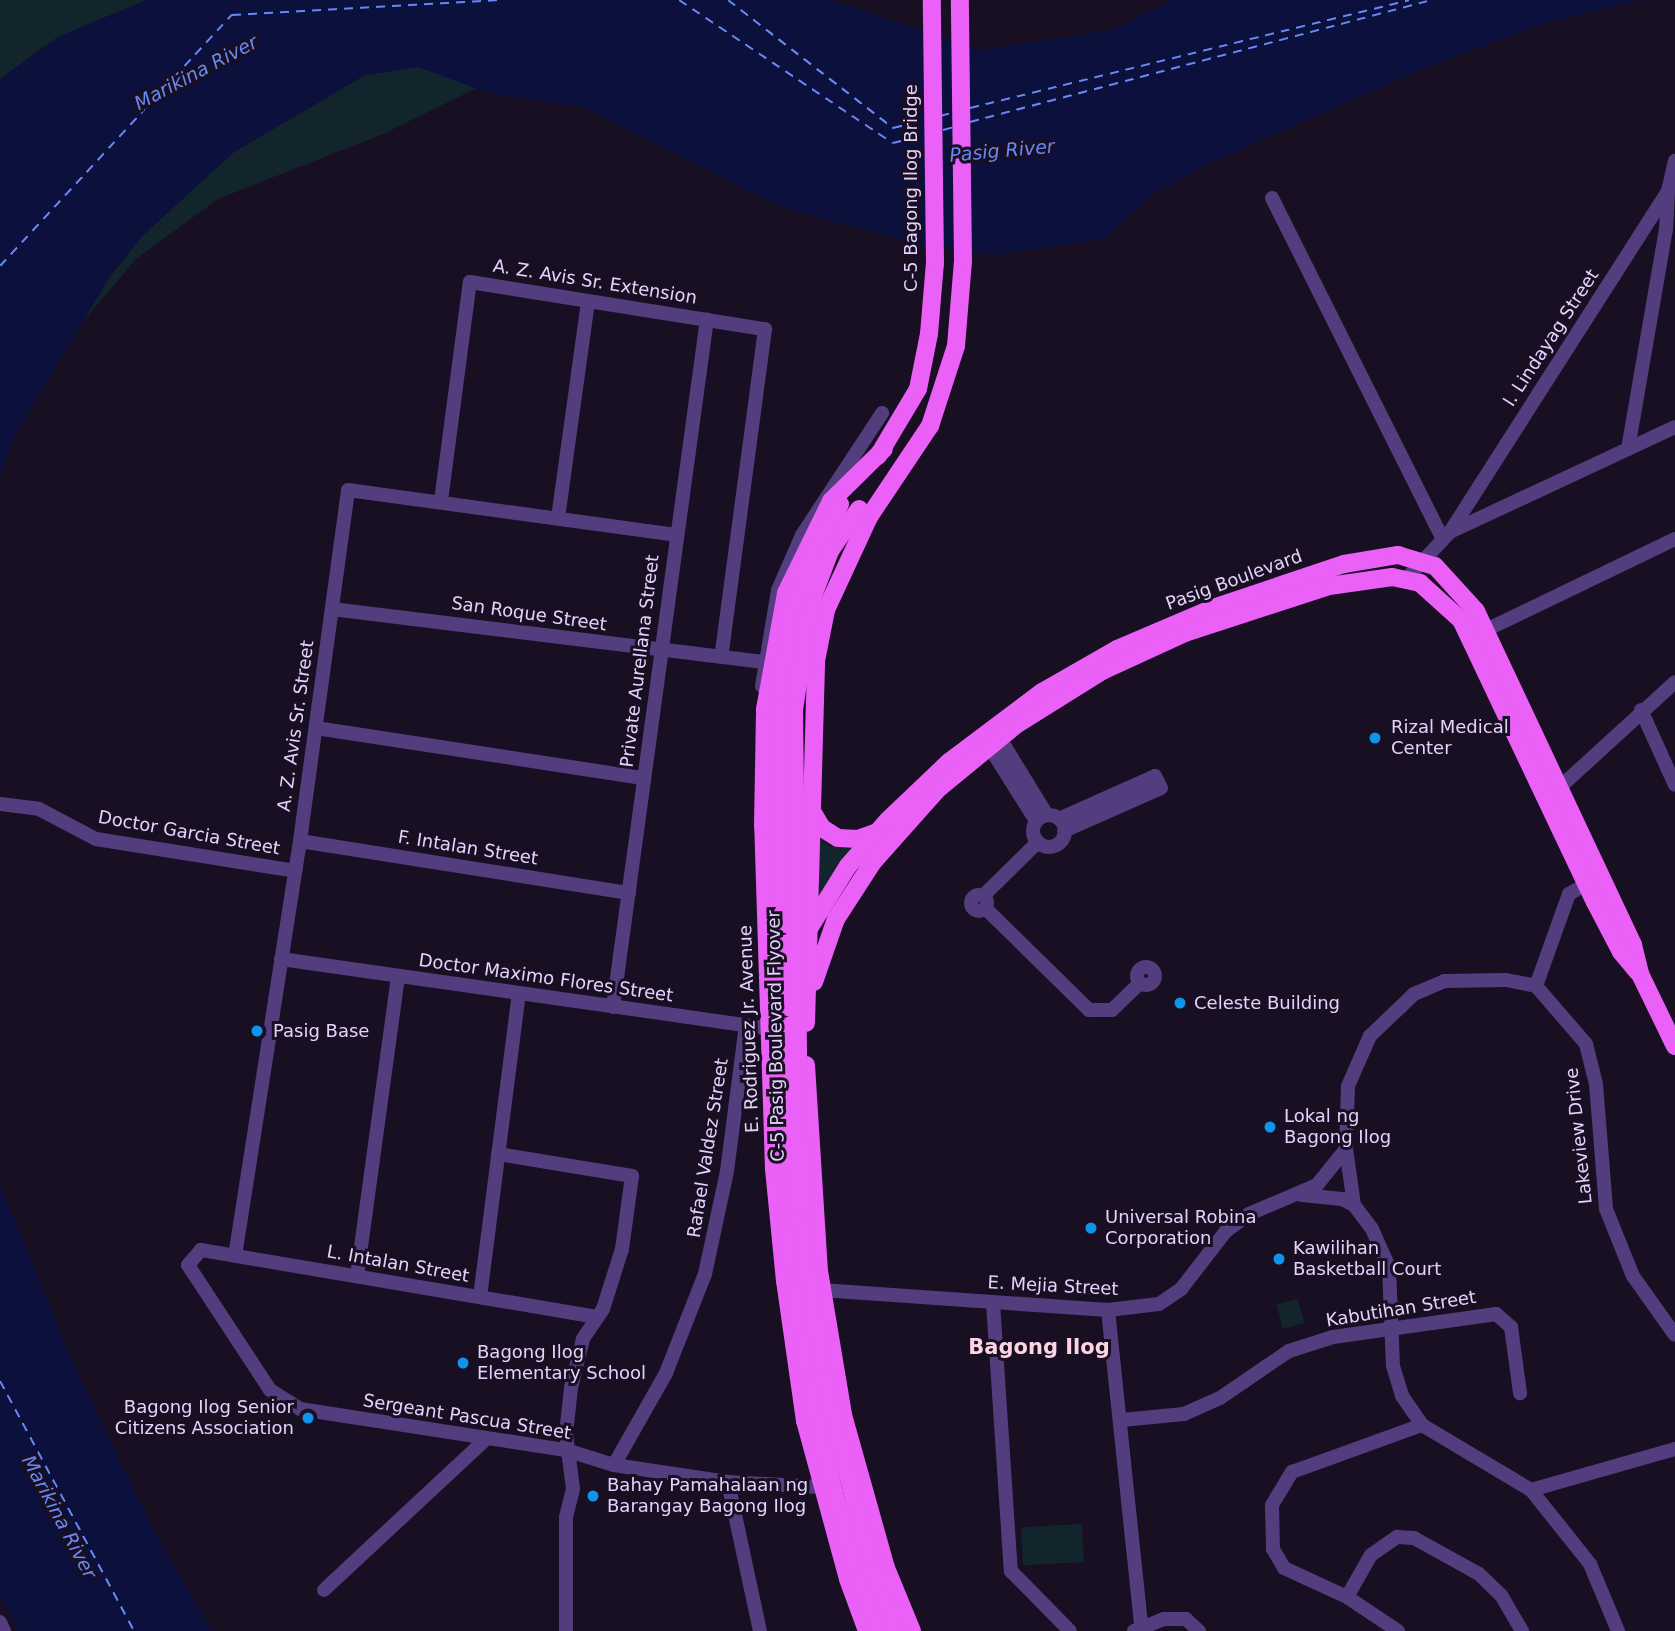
<!DOCTYPE html>
<html>
<head>
<meta charset="utf-8">
<style>
  body { margin:0 }
  #map { position:relative; width:1675px; height:1631px; overflow:hidden; background:#180f22; font-family:"DejaVu Sans",sans-serif }
  div>[style] { position:absolute }
  [style*='--x'] { left:calc(var(--x)*1px); top:calc(var(--y)*1px); width:calc(var(--w)*1px); rotate:calc(var(--a)*1deg) }
  .green>* { inset:0; background:#12252c; transform-origin:0 0 }
  .water>* { inset:0; background:#0c103d }
  .ferry>* { height:2px; margin-top:-1px; transform-origin:0; background:repeating-linear-gradient(90deg,#6789f6 0 9px,transparent 0 16px) }
  .minor>* { height:14px; margin:-7px; padding:0 7px; transform-origin:7px; border-radius:7px; background:#533d7e }
  .minor>.ring { margin:-7px; padding:0; box-sizing:content-box; background:none; border:14px solid #533d7e; border-radius:50% }
  .major>* { height:18px; margin:-9px; padding:0 9px; transform-origin:9px; border-radius:9px; background:#eb60f6 }
  .major-bridge>* { height:18px; margin:-9px; padding:0 9px; transform-origin:9px; border-radius:9px; background:#eb60f6 }
  .dots>* { width:19px; height:19px; translate:-50% -50%; box-sizing:border-box; border:4px solid #180f22; border-radius:50% }
  span { translate:-50% -50%; white-space:nowrap; text-align:center; line-height:1.15; -webkit-text-stroke:6px #180f22; paint-order:stroke }
  .street-label { font-size:18px; color:#e4d2fc }
  .poi-label { font-size:18px; color:#e4d2fc }
  .left { translate:0 -50%; text-align:left }
  .right { translate:-100% -50%; text-align:right }
  .water-label { font-size:19px; color:#6789f6; font-style:italic }
  .quarter-label { font-size:21px; color:#fdd4e2; font-weight:700 }
</style>
</head>
<body>
<div id="map">
  <div class="green">
    <div style="clip-path:polygon(0 0,147px 0,58px 37px,0 79px)"></div>
    <div style="clip-path:polygon(418px 67px,479px 87px,383px 134px,218px 199px,136px 259px,81px 324px,109px 278px,142px 236px,234px 152px,365px 75px)"></div>
    <div style="clip-path:polygon(818px 838px,829px 846px,852px 849px,819px 900px)"></div>
    <div style="left:1298px;top:1299px;width:25px;height:22px;rotate:76deg"></div>
    <div style="left:1082px;top:1524px;width:38px;height:61px;rotate:87deg"></div>
  </div>
  <div class="water">
    <div style="clip-path:polygon(147px 0,831px 0,979px 50px,1110px 30px,1173px 0,1642px 0,1553px 21px,1434px 64px,1210px 163px,1153px 194px,1104px 239px,995px 255px,918px 245px,776px 205px,585px 108px,486px 92px,418px 67px,365px 75px,234px 152px,142px 236px,109px 278px,16px 434px,0 474px,0 79px,58px 37px)"></div>
    <div style="clip-path:polygon(0 1185px,76px 1370px,158px 1539px,212px 1631px,19px 1631px,0 1597px)"></div>
  </div>
  <div class="ferry">
    <div style="--x:679;--y:0;--w:257;--a:33.8"></div>
    <div style="--x:893;--y:143;--w:32;--a:-14"></div>
    <div style="--x:728;--y:0;--w:209;--a:37.8"></div>
    <div style="--x:893;--y:128;--w:32;--a:-14"></div>
    <div style="--x:970;--y:108;--w:452;--a:-13.8"></div>
    <div style="--x:940;--y:116;--w:16;--a:-15"></div>
    <div style="--x:970;--y:122;--w:479;--a:-14.8"></div>
    <div style="--x:943;--y:130;--w:11;--a:-15"></div>
    <div style="--x:0;--y:266;--w:342;--a:-47.3"></div>
    <div style="--x:232;--y:15;--w:268;--a:-3.2"></div>
    <div style="--x:0;--y:1381;--w:284;--a:61.8"></div>
  </div>
  <div class="minor">
    <div style="--x:1272;--y:198;--w:379;--a:63.4"></div>
    <div style="--x:1628;--y:449;--w:222;--a:-80.2"></div>
    <div style="--x:1666;--y:230;--w:38;--a:-87"></div>
    <div style="--x:441;--y:501;--w:221;--a:-82.5"></div>
    <div style="--x:470;--y:282;--w:299;--a:9.1"></div>
    <div style="--x:765;--y:329;--w:331;--a:97.6"></div>
    <div style="--x:558;--y:518;--w:219;--a:-82.1"></div>
    <div style="--x:1450;--y:532;--w:405;--a:-57.4"></div>
    <div style="--x:1668;--y:191;--w:31;--a:-77"></div>
    <div style="--x:1407;--y:578;--w:63;--a:-46.9"></div>
    <div style="--x:1450;--y:532;--w:248;--a:-25"></div>
    <div style="--x:332;--y:609;--w:435;--a:7"></div>
    <div style="--x:1486;--y:630;--w:210;--a:-25.7"></div>
    <div style="--x:762;--y:686;--w:97;--a:-80.5"></div>
    <div style="--x:778;--y:590;--w:60;--a:-66.4"></div>
    <div style="--x:802;--y:535;--w:146;--a:-56.7"></div>
    <div style="--x:1641;--y:710;--w:82;--a:65.6"></div>
    <div style="--x:316;--y:728;--w:332;--a:8.7"></div>
    <div style="--x:999;--y:737;--w:92;--a:58.4"></div>
    <div style="--x:989;--y:746;--w:89;--a:57.9"></div>
    <div style="--x:1559;--y:788;--w:157;--a:-42.4"></div>
    <div style="--x:0;--y:804;--w:39;--a:7"></div>
    <div style="--x:39;--y:809;--w:64;--a:27.8"></div>
    <div style="--x:96;--y:839;--w:202;--a:9.1"></div>
    <div class="ring" style="left:1033px;top:815px;width:18px;height:18px"></div>
    <div style="--x:1059;--y:819;--w:105;--a:-24.1"></div>
    <div style="--x:1155;--y:776;--w:13;--a:63"></div>
    <div style="--x:1161;--y:788;--w:106;--a:156.1"></div>
    <div style="--x:300;--y:841;--w:333;--a:9"></div>
    <div class="ring" style="left:971px;top:895px;width:2px;height:2px"></div>
    <div style="--x:983;--y:896;--w:77;--a:-44.5"></div>
    <div style="--x:985;--y:908;--w:146;--a:44.4"></div>
    <div style="--x:1089;--y:1010;--w:23;--a:0"></div>
    <div style="--x:1112;--y:1010;--w:39;--a:-44"></div>
    <div style="--x:281;--y:959;--w:503;--a:8.11"></div>
    <div class="ring" style="left:1137px;top:967px;width:4px;height:4px"></div>
    <div style="--x:1536;--y:986;--w:98;--a:-70.3"></div>
    <div style="--x:1569;--y:894;--w:20;--a:-30"></div>
    <div style="--x:613;--y:1007;--w:694;--a:-82.22"></div>
    <div style="--x:498;--y:1154;--w:136;--a:9.3"></div>
    <div style="--x:632;--y:1176;--w:74;--a:97.8"></div>
    <div style="--x:622;--y:1249;--w:63;--a:107.6"></div>
    <div style="--x:603;--y:1309;--w:36;--a:124"></div>
    <div style="--x:583;--y:1339;--w:50;--a:103.8"></div>
    <div style="--x:571;--y:1388;--w:46;--a:96.2"></div>
    <div style="--x:566;--y:1434;--w:55;--a:82.7"></div>
    <div style="--x:573;--y:1489;--w:29;--a:104"></div>
    <div style="--x:566;--y:1517;--w:114;--a:90"></div>
    <div style="--x:1302;--y:1195;--w:40;--a:5.7"></div>
    <div style="--x:1342;--y:1199;--w:13;--a:27"></div>
    <div style="--x:1354;--y:1205;--w:30;--a:53"></div>
    <div style="--x:1372;--y:1229;--w:42;--a:65.9"></div>
    <div style="--x:1389;--y:1267;--w:99;--a:87.7"></div>
    <div style="--x:1393;--y:1366;--w:31;--a:73"></div>
    <div style="--x:1402;--y:1396;--w:35;--a:55"></div>
    <div style="--x:1422;--y:1425;--w:127;--a:30.8"></div>
    <div style="--x:1531;--y:1490;--w:95;--a:51.4"></div>
    <div style="--x:1590;--y:1564;--w:73;--a:67.3"></div>
    <div style="--x:1354;--y:1205;--w:57;--a:-98.1"></div>
    <div style="--x:1346;--y:1149;--w:63;--a:-88.2"></div>
    <div style="--x:1348;--y:1086;--w:55;--a:-66.3"></div>
    <div style="--x:1370;--y:1036;--w:61;--a:-43.7"></div>
    <div style="--x:1414;--y:994;--w:33;--a:-23"></div>
    <div style="--x:1444;--y:981;--w:62;--a:-0.9"></div>
    <div style="--x:1506;--y:980;--w:31;--a:11"></div>
    <div style="--x:1536;--y:986;--w:77;--a:49.2"></div>
    <div style="--x:1586;--y:1044;--w:41;--a:76"></div>
    <div style="--x:1596;--y:1084;--w:125;--a:85.4"></div>
    <div style="--x:1606;--y:1209;--w:72;--a:68.1"></div>
    <div style="--x:1633;--y:1276;--w:72;--a:54.6"></div>
    <div style="--x:235;--y:1256;--w:420;--a:-81.1"></div>
    <div style="--x:300;--y:841;--w:354;--a:-82.2"></div>
    <div style="--x:348;--y:490;--w:331;--a:7.8"></div>
    <div style="--x:357;--y:1276;--w:301;--a:-82.2"></div>
    <div style="--x:821;--y:1290;--w:288;--a:4"></div>
    <div style="--x:1108;--y:1310;--w:51;--a:-6.7"></div>
    <div style="--x:1159;--y:1304;--w:27;--a:-34"></div>
    <div style="--x:1181;--y:1289;--w:73;--a:-52.2"></div>
    <div style="--x:1226;--y:1231;--w:29;--a:-36"></div>
    <div style="--x:1249;--y:1214;--w:74;--a:-23.1"></div>
    <div style="--x:1317;--y:1185;--w:46;--a:-51.1"></div>
    <div style="--x:480;--y:1297;--w:305;--a:-82.7"></div>
    <div style="--x:993;--y:1303;--w:269;--a:86.2"></div>
    <div style="--x:1011;--y:1571;--w:84;--a:45.5"></div>
    <div style="--x:1108;--y:1310;--w:316;--a:84"></div>
    <div style="--x:597;--y:1317;--w:402;--a:-170.4"></div>
    <div style="--x:201;--y:1250;--w:20;--a:131"></div>
    <div style="--x:188;--y:1265;--w:149;--a:56.7"></div>
    <div style="--x:270;--y:1390;--w:36;--a:32"></div>
    <div style="--x:300;--y:1409;--w:269;--a:8.8"></div>
    <div style="--x:566;--y:1450;--w:50;--a:17.4"></div>
    <div style="--x:614;--y:1465;--w:115;--a:8.5"></div>
    <div style="--x:728;--y:1482;--w:93;--a:3.1"></div>
    <div style="--x:1122;--y:1420;--w:62;--a:-5.5"></div>
    <div style="--x:1184;--y:1414;--w:39;--a:-24"></div>
    <div style="--x:1220;--y:1398;--w:83;--a:-34.3"></div>
    <div style="--x:1289;--y:1351;--w:46;--a:-17.7"></div>
    <div style="--x:1333;--y:1337;--w:165;--a:-8"></div>
    <div style="--x:1496;--y:1314;--w:20;--a:41"></div>
    <div style="--x:1511;--y:1327;--w:67;--a:82.2"></div>
    <div style="--x:614;--y:1465;--w:106;--a:-60.5"></div>
    <div style="--x:666;--y:1373;--w:106;--a:-68.5"></div>
    <div style="--x:705;--y:1274;--w:105;--a:-77.9"></div>
    <div style="--x:727;--y:1171;--w:147;--a:-82.6"></div>
    <div style="--x:728;--y:1482;--w:152;--a:77.9"></div>
    <div style="--x:1531;--y:1490;--w:150;--a:-15.9"></div>
    <div style="--x:324;--y:1590;--w:221;--a:-43"></div>
    <div style="--x:1347;--y:1597;--w:48;--a:-60.3"></div>
    <div style="--x:1371;--y:1555;--w:32;--a:-35"></div>
    <div style="--x:1397;--y:1537;--w:17;--a:3"></div>
    <div style="--x:1414;--y:1538;--w:74;--a:29"></div>
    <div style="--x:1479;--y:1574;--w:30;--a:44"></div>
    <div style="--x:1501;--y:1595;--w:42;--a:59.7"></div>
    <div style="--x:0;--y:1622;--w:10;--a:66"></div>
    <div style="--x:1134;--y:1631;--w:32;--a:-22"></div>
    <div style="--x:1164;--y:1619;--w:22;--a:0"></div>
    <div style="--x:1186;--y:1619;--w:18;--a:43"></div>
    <div style="--x:1398;--y:1631;--w:61;--a:-146.3"></div>
    <div style="--x:1347;--y:1597;--w:69;--a:-155.3"></div>
    <div style="--x:1284;--y:1568;--w:22;--a:-120"></div>
    <div style="--x:1273;--y:1549;--w:44;--a:-91.3"></div>
    <div style="--x:1272;--y:1505;--w:39;--a:-59"></div>
    <div style="--x:1292;--y:1472;--w:138;--a:-19.9"></div>
  </div>
  <div class="major">
    <div style="--x:878;--y:456;--w:78;--a:-59.2"></div>
    <div style="--x:918;--y:389;--w:56;--a:-78.7"></div>
    <div style="--x:929;--y:334;--w:71;--a:-85.2"></div>
    <div style="--x:935;--y:263;--w:263;--a:-90.7"></div>
    <div style="--x:810;--y:808;--w:23;--a:59"></div>
    <div style="--x:822;--y:828;--w:19;--a:32"></div>
    <div style="--x:838;--y:838;--w:20;--a:3"></div>
    <div style="--x:858;--y:839;--w:20;--a:-20"></div>
    <div style="--x:810;--y:927;--w:72;--a:-58.1"></div>
    <div style="--x:848;--y:866;--w:61;--a:-49"></div>
    <div style="--x:888;--y:820;--w:84;--a:-43.6"></div>
    <div style="--x:949;--y:762;--w:116;--a:-37"></div>
    <div style="--x:1042;--y:692;--w:86;--a:-29.8"></div>
    <div style="--x:1117;--y:649;--w:104;--a:-23.1"></div>
    <div style="--x:1213;--y:608;--w:138;--a:-18.6"></div>
    <div style="--x:1344;--y:564;--w:55;--a:-9.5"></div>
    <div style="--x:1398;--y:555;--w:39;--a:17"></div>
    <div style="--x:1435;--y:566;--w:61;--a:47.7"></div>
    <div style="--x:1476;--y:611;--w:369;--a:64.8"></div>
    <div style="--x:1633;--y:945;--w:30;--a:76"></div>
    <div style="--x:1640;--y:974;--w:80;--a:64.1"></div>
    <div style="--x:814;--y:982;--w:67;--a:-70.8"></div>
    <div style="--x:836;--y:919;--w:68;--a:-57"></div>
    <div style="--x:873;--y:862;--w:98;--a:-48.3"></div>
    <div style="--x:938;--y:789;--w:101;--a:-39.4"></div>
    <div style="--x:1016;--y:725;--w:102;--a:-32.1"></div>
    <div style="--x:1102;--y:671;--w:91;--a:-24.6"></div>
    <div style="--x:1185;--y:633;--w:151;--a:-18.1"></div>
    <div style="--x:1329;--y:586;--w:64;--a:-8.1"></div>
    <div style="--x:1392;--y:577;--w:29;--a:12"></div>
    <div style="--x:1420;--y:583;--w:55;--a:42.1"></div>
    <div style="--x:1461;--y:620;--w:312;--a:64.6"></div>
    <div style="--x:1595;--y:902;--w:56;--a:62.5"></div>
    <div style="--x:1621;--y:952;--w:26;--a:50"></div>
    <div style="--x:806;--y:1023;--w:362;--a:-88.4"></div>
    <div style="--x:816;--y:661;--w:52;--a:-78.9"></div>
    <div style="--x:826;--y:610;--w:102;--a:-65.2"></div>
    <div style="--x:869;--y:517;--w:110;--a:-56.2"></div>
    <div style="--x:930;--y:426;--w:84;--a:-72"></div>
    <div style="--x:956;--y:346;--w:86;--a:-85.3"></div>
    <div style="--x:963;--y:260;--w:260;--a:-90.7"></div>
    <div style="--x:770;--y:1028;--w:34;--a:-69"></div>
    <div style="--x:806;--y:1065;--w:206;--a:86.4"></div>
    <div style="--x:819;--y:1271;--w:146;--a:80.5"></div>
    <div style="--x:843;--y:1415;--w:159;--a:74.3"></div>
    <div style="--x:886;--y:1568;--w:68;--a:67.6"></div>
    <div style="--x:867;--y:1631;--w:55;--a:-110.1"></div>
    <div style="--x:848;--y:1579;--w:164;--a:-105.2"></div>
    <div style="--x:805;--y:1421;--w:141;--a:-98.1"></div>
    <div style="--x:785;--y:1281;--w:113;--a:-95.6"></div>
    <div style="--x:774;--y:1169;--w:343;--a:-91.8"></div>
    <div style="--x:763;--y:826;--w:117;--a:-89"></div>
    <div style="--x:765;--y:709;--w:118;--a:-79.7"></div>
    <div style="--x:786;--y:593;--w:102;--a:-63.9"></div>
    <div style="--x:831;--y:501;--w:74;--a:-44.5"></div>
  </div>
  <div class="major-bridge">
    <div style="--x:840;--y:504;--w:105;--a:116.1"></div>
    <div style="--x:794;--y:598;--w:113;--a:98.6"></div>
    <div style="--x:777;--y:710;--w:513;--a:88.88"></div>
    <div style="--x:787;--y:1223;--w:162;--a:82.2"></div>
    <div style="--x:809;--y:1383;--w:113;--a:77.2"></div>
    <div style="--x:834;--y:1493;--w:87;--a:74.1"></div>
    <div style="--x:858;--y:1577;--w:58;--a:67.8"></div>
    <div style="--x:859;--y:509;--w:51;--a:124.6"></div>
    <div style="--x:830;--y:551;--w:57;--a:110.7"></div>
    <div style="--x:810;--y:604;--w:107;--a:98.6"></div>
    <div style="--x:794;--y:710;--w:511;--a:89.33"></div>
    <div style="--x:800;--y:1221;--w:161;--a:81.4"></div>
    <div style="--x:824;--y:1380;--w:196;--a:75.8"></div>
    <div style="--x:872;--y:1570;--w:66;--a:68.5"></div>
  </div>
  <div class="dots">
    <div style="left:1375px;top:738px;background:#0e94ed"></div>
    <div style="left:1180px;top:1003px;background:#0e94ed"></div>
    <div style="left:257px;top:1031px;background:#0e94ed"></div>
    <div style="left:1270px;top:1127px;background:#0e94ed"></div>
    <div style="left:1091px;top:1228px;background:#0e94ed"></div>
    <div style="left:1279px;top:1259px;background:#0e94ed"></div>
    <div style="left:463px;top:1363px;background:#0e94ed"></div>
    <div style="left:308px;top:1418px;background:#0e94ed"></div>
    <div style="left:593px;top:1496px;background:#0e94ed"></div>
  </div>
  <div class="street-label">
    <span style="left:911px;top:188px;rotate:-90deg">C-5 Bagong Ilog Bridge</span>
    <span style="left:595px;top:282px;rotate:9deg">A. Z. Avis Sr. Extension</span>
    <span style="left:1551px;top:338px;rotate:-57deg">I. Lindayag Street</span>
    <span style="left:1234px;top:580px;rotate:-20deg">Pasig Boulevard</span>
    <span style="left:529px;top:614px;rotate:8deg">San Roque Street</span>
    <span style="left:640px;top:661px;rotate:-83deg">Private Aurellana Street</span>
    <span style="left:296px;top:726px;rotate:-82deg">A. Z. Avis Sr. Street</span>
    <span style="left:189px;top:833px;rotate:10deg">Doctor Garcia Street</span>
    <span style="left:468px;top:848px;rotate:9deg">F. Intalan Street</span>
    <span style="left:546px;top:978px;rotate:8deg">Doctor Maximo Flores Street</span>
    <span style="left:749px;top:1029px;rotate:-92deg">E. Rodriguez Jr. Avenue</span>
    <span style="left:776px;top:1036px;rotate:-91deg">C-5 Pasig Boulevard Flyover</span>
    <span style="left:1579px;top:1136px;rotate:-96deg">Lakeview Drive</span>
    <span style="left:708px;top:1148px;rotate:-81deg">Rafael Valdez Street</span>
    <span style="left:398px;top:1264px;rotate:10deg">L. Intalan Street</span>
    <span style="left:1053px;top:1286px;rotate:3deg">E. Mejia Street</span>
    <span style="left:1401px;top:1309px;rotate:-9deg">Kabutihan Street</span>
    <span style="left:467px;top:1417px;rotate:9deg">Sergeant Pascua Street</span>
  </div>
  <div class="poi-label">
    <span class="left" style="left:1391px;top:738px">Rizal Medical<br>Center</span>
    <span class="left" style="left:1194px;top:1003px">Celeste Building</span>
    <span class="left" style="left:273px;top:1031px">Pasig Base</span>
    <span class="left" style="left:1284px;top:1127px">Lokal ng<br>Bagong Ilog</span>
    <span class="left" style="left:1105px;top:1228px">Universal Robina<br>Corporation</span>
    <span class="left" style="left:1293px;top:1259px">Kawilihan<br>Basketball Court</span>
    <span class="left" style="left:477px;top:1363px">Bagong Ilog<br>Elementary School</span>
    <span class="right" style="left:294px;top:1418px">Bagong Ilog Senior<br>Citizens Association</span>
    <span class="left" style="left:607px;top:1496px">Bahay Pamahalaan ng<br>Barangay Bagong Ilog</span>
  </div>
  <div class="water-label">
    <span style="left:196px;top:73px;rotate:-28deg">Marikina River</span>
    <span style="left:1002px;top:151px;rotate:-5deg">Pasig River</span>
    <span style="left:59px;top:1517px;rotate:62deg">Marikina River</span>
  </div>
  <div class="quarter-label">
    <span style="left:1039px;top:1347px">Bagong Ilog</span>
  </div>
</div>
</body>
</html>
